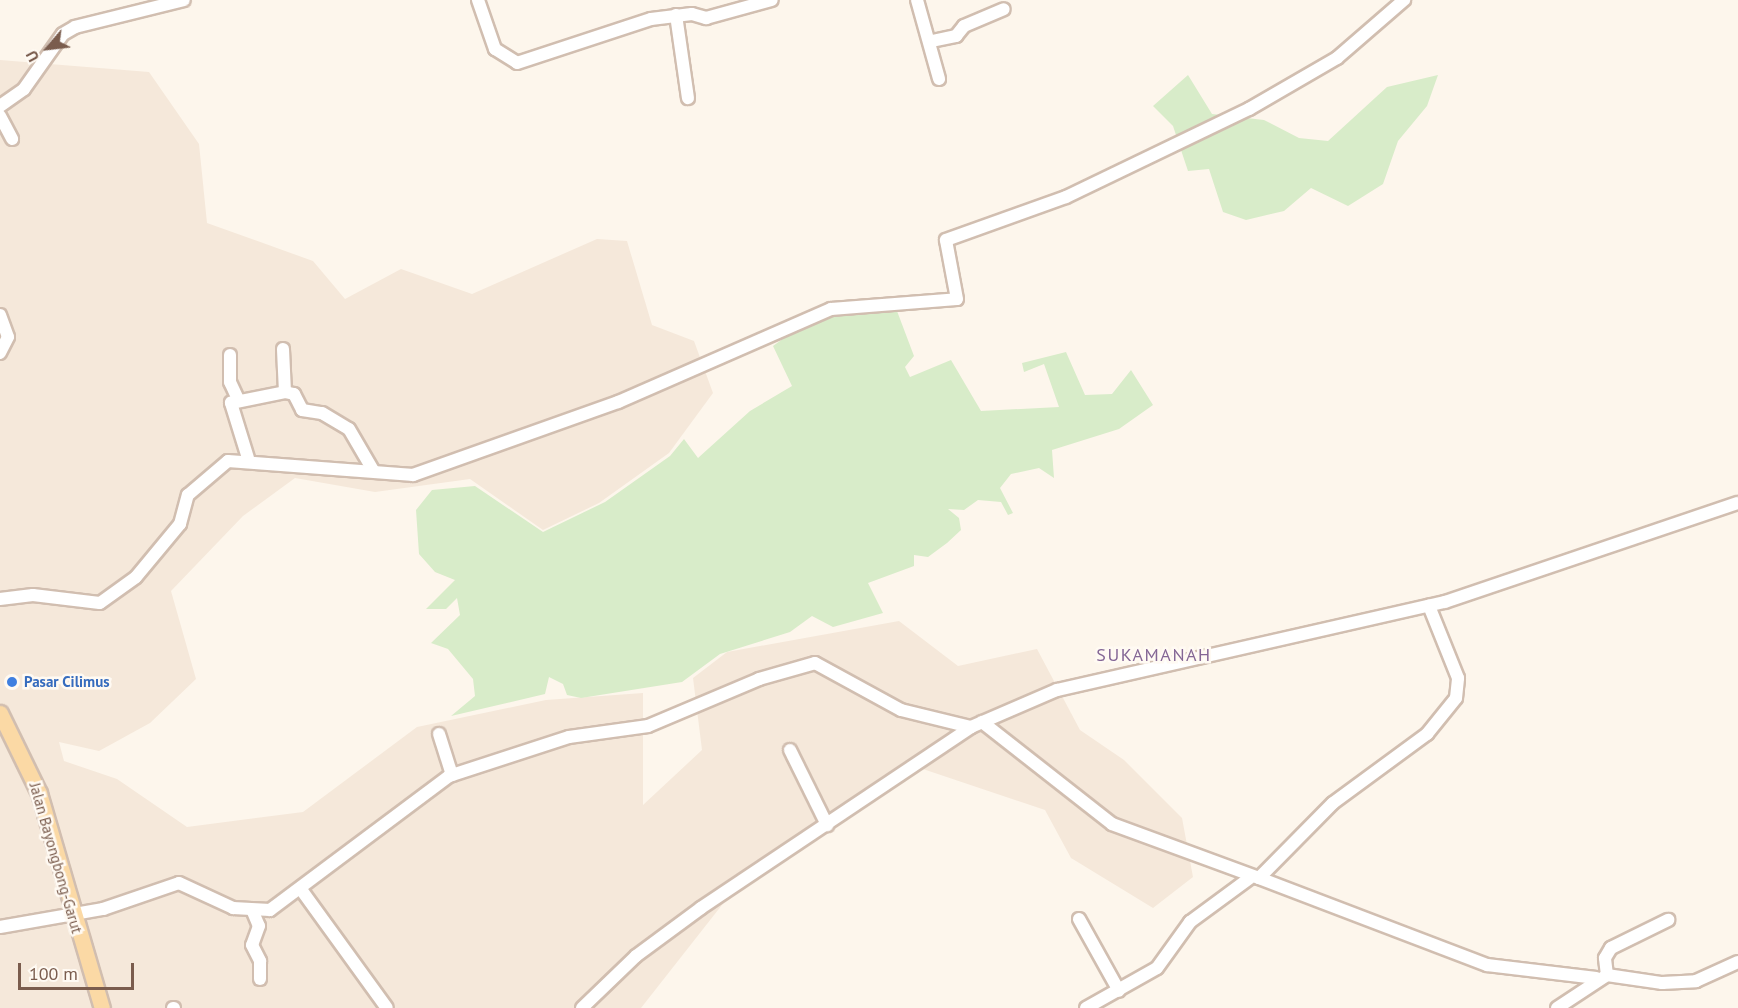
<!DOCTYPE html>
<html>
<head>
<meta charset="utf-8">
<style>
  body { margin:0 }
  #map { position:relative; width:1738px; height:1008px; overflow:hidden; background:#fdf6ec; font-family:"PT Sans",sans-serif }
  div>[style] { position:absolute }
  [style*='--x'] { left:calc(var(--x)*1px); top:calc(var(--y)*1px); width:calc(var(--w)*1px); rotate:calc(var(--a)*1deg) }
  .residential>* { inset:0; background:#f5e8da }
  .green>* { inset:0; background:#d8ecc9 }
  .roads { filter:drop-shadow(2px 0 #d1beb0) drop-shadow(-2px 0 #d1beb0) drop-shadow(0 2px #d1beb0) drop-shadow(0 -2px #d1beb0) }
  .minor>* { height:12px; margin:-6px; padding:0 6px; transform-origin:6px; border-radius:6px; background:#fff }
  .major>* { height:15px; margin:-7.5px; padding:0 7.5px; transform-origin:7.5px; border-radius:7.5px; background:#fbd9a5 }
  .dots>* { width:16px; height:16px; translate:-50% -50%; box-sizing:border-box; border:3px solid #fffaf3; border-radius:50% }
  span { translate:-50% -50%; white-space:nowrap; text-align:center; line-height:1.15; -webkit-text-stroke:5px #fffaf3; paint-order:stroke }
  .shop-label { font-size:15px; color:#366cbe; font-weight:700 }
  .left { translate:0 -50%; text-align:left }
  .street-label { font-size:15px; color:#7a5c4d }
  .quarter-label { font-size:18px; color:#846695; letter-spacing:1.5px }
  .north { position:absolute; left:18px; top:18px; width:60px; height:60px; -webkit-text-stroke:4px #fffaf3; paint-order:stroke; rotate:242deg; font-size:16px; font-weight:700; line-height:24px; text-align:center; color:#7a5c4d }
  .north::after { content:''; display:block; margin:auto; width:21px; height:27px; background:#7a5c4d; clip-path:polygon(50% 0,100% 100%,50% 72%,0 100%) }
  .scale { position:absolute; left:18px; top:963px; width:116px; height:27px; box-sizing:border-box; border:3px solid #7a5c4d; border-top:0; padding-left:8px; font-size:18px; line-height:21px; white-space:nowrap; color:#7a5c4d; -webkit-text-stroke:4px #fffaf3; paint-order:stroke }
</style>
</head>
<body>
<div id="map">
  <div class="residential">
    <div style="clip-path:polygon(0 60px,149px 72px,199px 144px,207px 223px,313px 261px,345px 299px,401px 269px,472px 294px,597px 239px,627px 241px,652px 325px,694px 341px,713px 393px,669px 453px,599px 503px,543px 530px,470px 479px,375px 492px,295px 478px,243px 516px,171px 591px,196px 679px,150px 723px,99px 751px,59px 742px,64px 761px,117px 779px,187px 827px,303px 812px,417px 727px,546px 700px,643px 693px,643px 805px,702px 750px,693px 678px,727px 652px,899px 621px,958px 666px,1037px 649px,1080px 730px,1124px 760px,1182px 818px,1193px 877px,1153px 908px,1071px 858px,1045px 810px,917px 767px,729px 896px,641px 1008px,0 1008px)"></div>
  </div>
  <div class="green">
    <div style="clip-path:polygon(1188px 75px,1212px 114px,1264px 120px,1299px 138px,1328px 141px,1387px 87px,1438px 75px,1427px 106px,1398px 141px,1383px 184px,1348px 206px,1311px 188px,1284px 211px,1246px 220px,1223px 212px,1209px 169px,1188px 171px,1173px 126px,1153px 106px)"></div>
    <div style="clip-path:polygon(897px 311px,914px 356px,905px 367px,910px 377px,951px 360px,981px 411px,1059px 407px,1044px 364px,1024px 372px,1022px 363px,1066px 352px,1085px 395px,1112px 394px,1131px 370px,1153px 405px,1119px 429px,1052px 450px,1054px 478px,1039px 468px,1011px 474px,1000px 488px,1013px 513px,1008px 515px,1001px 502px,978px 500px,964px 510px,948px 509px,959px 518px,961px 530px,947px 543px,928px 557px,914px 555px,914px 566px,868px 583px,883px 613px,833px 627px,812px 616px,790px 632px,720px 654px,682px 682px,581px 698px,567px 695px,563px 684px,549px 677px,545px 694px,451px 716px,475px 696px,473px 679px,448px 649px,431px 643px,460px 615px,457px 598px,446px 609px,426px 609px,455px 580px,435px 572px,419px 554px,416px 510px,432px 490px,475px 486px,543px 532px,605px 502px,670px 456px,684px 439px,698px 458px,750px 411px,792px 386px,773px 346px,795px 330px,832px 317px)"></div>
  </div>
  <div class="roads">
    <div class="minor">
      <div style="--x:478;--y:0;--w:52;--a:70.9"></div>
      <div style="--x:495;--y:49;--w:26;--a:32"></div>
      <div style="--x:517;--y:63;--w:141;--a:-18.2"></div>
      <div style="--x:651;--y:19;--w:41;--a:-7"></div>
      <div style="--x:692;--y:14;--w:15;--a:16"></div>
      <div style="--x:706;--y:18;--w:68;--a:-15.3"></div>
      <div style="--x:917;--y:0;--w:82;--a:74.4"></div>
      <div style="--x:676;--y:15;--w:84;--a:81.8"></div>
      <div style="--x:932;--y:41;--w:25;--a:-12"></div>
      <div style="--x:956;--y:36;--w:13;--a:-51"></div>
      <div style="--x:964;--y:26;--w:43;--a:-23"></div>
      <div style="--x:0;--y:106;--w:29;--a:-35"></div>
      <div style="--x:24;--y:89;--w:67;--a:-54.7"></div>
      <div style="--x:63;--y:34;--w:14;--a:-30"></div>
      <div style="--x:75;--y:27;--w:112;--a:-13.9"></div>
      <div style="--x:0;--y:116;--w:26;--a:62"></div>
      <div style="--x:0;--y:315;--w:23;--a:70"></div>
      <div style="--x:8;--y:337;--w:18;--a:117"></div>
      <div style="--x:230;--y:355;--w:27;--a:90"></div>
      <div style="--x:230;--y:382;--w:21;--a:65"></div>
      <div style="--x:285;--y:392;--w:9;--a:13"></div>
      <div style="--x:294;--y:394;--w:18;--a:63"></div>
      <div style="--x:302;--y:410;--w:20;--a:9"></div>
      <div style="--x:322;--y:413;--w:31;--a:31"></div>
      <div style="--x:349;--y:429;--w:48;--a:59.7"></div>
      <div style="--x:248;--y:458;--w:58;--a:-107.2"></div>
      <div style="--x:231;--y:403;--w:55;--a:-11.5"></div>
      <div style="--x:285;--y:392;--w:43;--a:-92.7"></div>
      <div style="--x:0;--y:599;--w:33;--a:-7"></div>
      <div style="--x:33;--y:595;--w:67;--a:6.8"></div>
      <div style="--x:100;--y:603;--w:44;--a:-35.8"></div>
      <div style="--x:136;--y:577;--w:69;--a:-50.3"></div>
      <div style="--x:180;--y:524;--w:30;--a:-75"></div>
      <div style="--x:188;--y:495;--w:52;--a:-40.4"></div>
      <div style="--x:228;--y:461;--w:186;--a:4.3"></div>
      <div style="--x:413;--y:475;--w:218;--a:-19.6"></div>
      <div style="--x:618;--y:402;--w:232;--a:-23.6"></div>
      <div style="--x:831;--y:309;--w:126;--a:-4.5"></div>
      <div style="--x:957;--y:299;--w:60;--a:-100.6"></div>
      <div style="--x:946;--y:240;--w:127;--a:-19.7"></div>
      <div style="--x:1066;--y:197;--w:203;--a:-25.7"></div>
      <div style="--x:1249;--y:109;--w:102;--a:-30.1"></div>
      <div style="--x:1337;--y:58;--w:89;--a:-40.9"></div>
      <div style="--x:982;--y:722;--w:165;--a:38.1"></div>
      <div style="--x:1112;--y:824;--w:157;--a:20.2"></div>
      <div style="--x:1259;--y:878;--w:105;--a:-45.4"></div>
      <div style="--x:1333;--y:803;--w:117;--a:-36.3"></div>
      <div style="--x:1427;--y:734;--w:46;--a:-51.1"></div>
      <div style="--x:1456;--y:698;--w:20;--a:-84"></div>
      <div style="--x:1458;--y:678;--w:78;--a:-111.9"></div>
      <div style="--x:439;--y:734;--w:43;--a:72.4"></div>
      <div style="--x:790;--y:750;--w:84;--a:63.7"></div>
      <div style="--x:1259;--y:878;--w:244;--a:20.9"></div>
      <div style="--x:1487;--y:965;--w:110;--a:6.8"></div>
      <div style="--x:300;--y:888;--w:148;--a:54.1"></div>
      <div style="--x:253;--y:912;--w:15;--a:67"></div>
      <div style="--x:259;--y:926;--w:20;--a:110"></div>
      <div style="--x:252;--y:945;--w:18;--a:63"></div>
      <div style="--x:260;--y:961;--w:18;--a:90"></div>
      <div style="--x:1079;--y:919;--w:82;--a:60.9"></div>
      <div style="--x:0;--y:927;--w:105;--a:-9.9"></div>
      <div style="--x:103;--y:909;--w:80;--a:-18.9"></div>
      <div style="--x:179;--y:883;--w:60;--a:24.8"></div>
      <div style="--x:233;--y:908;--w:37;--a:3"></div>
      <div style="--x:270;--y:910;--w:224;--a:-36.8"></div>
      <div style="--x:449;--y:776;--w:126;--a:-18"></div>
      <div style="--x:569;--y:737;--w:80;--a:-7.9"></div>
      <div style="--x:648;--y:726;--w:121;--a:-22.9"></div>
      <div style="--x:759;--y:679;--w:58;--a:-15.9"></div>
      <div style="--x:815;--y:663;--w:98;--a:28.7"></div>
      <div style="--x:901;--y:710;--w:72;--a:13.7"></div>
      <div style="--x:971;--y:727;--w:94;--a:-23.3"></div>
      <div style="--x:1057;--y:690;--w:398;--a:-12.8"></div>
      <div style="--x:1445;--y:602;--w:309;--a:-18.7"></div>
      <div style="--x:1607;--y:975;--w:17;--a:-97"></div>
      <div style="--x:1605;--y:958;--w:12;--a:-59"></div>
      <div style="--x:1611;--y:948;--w:64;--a:-26.2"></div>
      <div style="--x:173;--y:1008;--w:1;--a:0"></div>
      <div style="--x:582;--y:1008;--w:75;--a:-43.9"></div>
      <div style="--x:636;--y:956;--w:81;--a:-36.4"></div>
      <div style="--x:701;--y:908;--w:325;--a:-33.8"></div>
      <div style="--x:1086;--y:1008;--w:81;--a:-29.4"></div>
      <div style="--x:1157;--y:968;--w:57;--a:-54.3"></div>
      <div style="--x:1190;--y:922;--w:74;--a:-36.3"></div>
      <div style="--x:1557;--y:1008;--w:60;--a:-33.4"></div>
      <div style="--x:1607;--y:975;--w:56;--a:8.3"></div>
      <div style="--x:1662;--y:983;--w:34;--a:-3"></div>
      <div style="--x:1696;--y:981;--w:46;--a:-24.3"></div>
    </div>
    <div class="major">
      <div style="--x:0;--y:713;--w:89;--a:64"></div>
      <div style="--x:39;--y:793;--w:224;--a:73.7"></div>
    </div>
  </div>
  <div class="dots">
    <div style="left:12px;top:682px;background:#3f7fe0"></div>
  </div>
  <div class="shop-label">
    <span class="left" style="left:24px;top:682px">Pasar Cilimus</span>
  </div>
  <div class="street-label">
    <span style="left:56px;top:858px;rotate:74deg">Jalan Bayongbong-Garut</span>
  </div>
  <div class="quarter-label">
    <span style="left:1154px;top:655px">SUKAMANAH</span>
  </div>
  <div class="north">U</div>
  <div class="scale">100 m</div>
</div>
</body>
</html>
